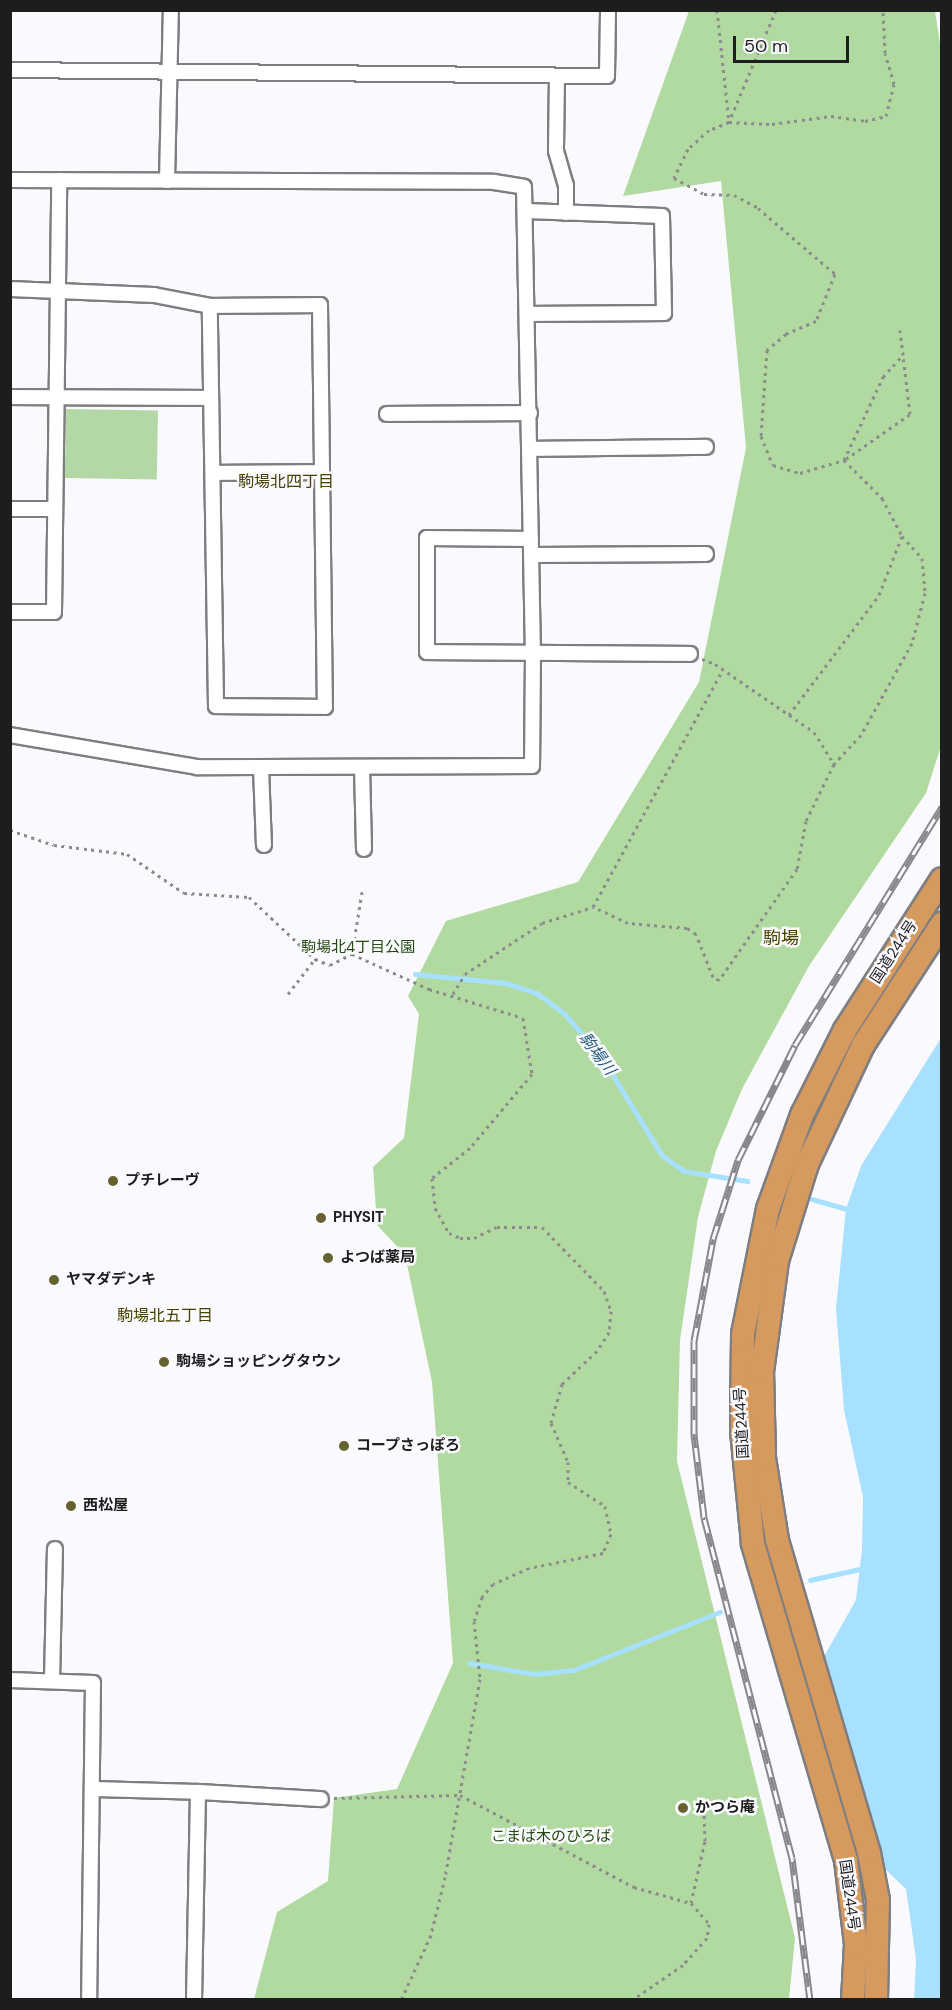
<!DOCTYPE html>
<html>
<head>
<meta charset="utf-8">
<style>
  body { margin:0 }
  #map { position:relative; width:952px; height:2010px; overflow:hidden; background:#fafafe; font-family:"DM Sans","Noto Sans JP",sans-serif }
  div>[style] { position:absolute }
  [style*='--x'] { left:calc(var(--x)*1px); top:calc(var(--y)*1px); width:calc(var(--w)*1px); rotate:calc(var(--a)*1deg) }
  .green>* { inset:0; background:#b3d7a5; transform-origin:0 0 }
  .forest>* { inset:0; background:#b0daa0 }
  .water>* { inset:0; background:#a8e0ff }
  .stream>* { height:4.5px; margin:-2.25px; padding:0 2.25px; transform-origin:2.25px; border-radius:2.25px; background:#a8e0ff }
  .path>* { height:3px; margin-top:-1.5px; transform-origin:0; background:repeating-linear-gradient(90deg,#8c8c8f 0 3px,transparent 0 7.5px) }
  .roads { filter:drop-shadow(2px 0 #7e7e81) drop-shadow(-2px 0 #7e7e81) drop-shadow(0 2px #7e7e81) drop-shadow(0 -2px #7e7e81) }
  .minor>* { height:14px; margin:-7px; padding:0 7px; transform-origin:7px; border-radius:7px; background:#fff }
  .trunk>* { height:22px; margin:-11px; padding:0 11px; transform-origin:11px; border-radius:11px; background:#d69a5e }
  .rail>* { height:7px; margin-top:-3.5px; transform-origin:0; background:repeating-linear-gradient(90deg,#fafafe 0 14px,#88888b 0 28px); box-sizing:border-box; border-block:2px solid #88888b }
  .dots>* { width:16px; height:16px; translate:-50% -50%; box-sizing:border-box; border:3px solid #fafafe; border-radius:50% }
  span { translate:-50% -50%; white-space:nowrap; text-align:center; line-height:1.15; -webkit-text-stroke:5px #fafafe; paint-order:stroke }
  .park-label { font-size:15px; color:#224910 }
  .street-label { font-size:15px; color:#1d1d1e }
  .poi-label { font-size:15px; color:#1d1d1e; font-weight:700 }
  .left { translate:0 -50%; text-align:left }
  .neighbourhood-label { font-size:16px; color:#464200 }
  .water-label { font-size:16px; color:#275d78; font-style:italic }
  .quarter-label { font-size:18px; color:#464200 }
  .frame { position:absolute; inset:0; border:12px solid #1d1d1e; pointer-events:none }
  .scale { position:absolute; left:733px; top:36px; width:116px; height:27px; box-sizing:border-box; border:3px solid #1d1d1e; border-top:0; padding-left:8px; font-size:18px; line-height:21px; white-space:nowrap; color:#1d1d1e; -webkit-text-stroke:4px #fafafe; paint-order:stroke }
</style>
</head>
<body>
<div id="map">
  <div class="green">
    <div style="left:66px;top:409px;width:92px;height:69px;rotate:1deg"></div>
  </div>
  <div class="forest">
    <div style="clip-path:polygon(689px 11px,935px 11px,941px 50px,941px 746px,926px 793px,809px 966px,742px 1089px,716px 1151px,698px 1217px,680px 1340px,677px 1461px,795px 1938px,789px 1999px,254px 1999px,277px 1912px,328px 1881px,334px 1798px,397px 1789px,453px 1663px,432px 1382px,405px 1255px,377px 1225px,373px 1167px,404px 1138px,419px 1014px,408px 996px,446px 921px,578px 882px,699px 682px,746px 448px,721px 181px,623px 196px)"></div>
  </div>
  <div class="water">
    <div style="clip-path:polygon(941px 1038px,941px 1999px,914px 1999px,916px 1959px,906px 1889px,885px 1869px,822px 1660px,856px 1600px,862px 1550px,863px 1497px,844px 1410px,836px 1309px,846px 1209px,861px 1166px)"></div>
  </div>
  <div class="stream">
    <div style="--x:415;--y:974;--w:91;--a:5.6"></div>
    <div style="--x:506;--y:983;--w:33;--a:18"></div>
    <div style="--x:537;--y:993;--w:35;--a:37"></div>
    <div style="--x:565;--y:1014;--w:57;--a:49.3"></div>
    <div style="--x:602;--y:1057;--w:115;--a:58.5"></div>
    <div style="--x:662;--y:1155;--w:27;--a:36"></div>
    <div style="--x:684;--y:1171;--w:64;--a:9"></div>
    <div style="--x:812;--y:1199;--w:35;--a:16"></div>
    <div style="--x:810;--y:1580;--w:51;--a:-12.4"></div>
    <div style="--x:469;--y:1663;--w:67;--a:9.5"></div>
    <div style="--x:535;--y:1674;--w:39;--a:-6"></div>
    <div style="--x:574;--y:1670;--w:157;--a:-21.7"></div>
  </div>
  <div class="path">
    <div style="--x:717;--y:10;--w:113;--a:83.9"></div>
    <div style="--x:729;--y:122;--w:22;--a:158"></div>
    <div style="--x:709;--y:130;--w:28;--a:138"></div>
    <div style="--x:688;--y:149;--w:32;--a:116"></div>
    <div style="--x:674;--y:178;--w:34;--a:28"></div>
    <div style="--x:704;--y:194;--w:30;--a:2"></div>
    <div style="--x:734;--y:195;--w:27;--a:28"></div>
    <div style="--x:758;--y:208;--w:101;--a:40.6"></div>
    <div style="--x:835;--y:274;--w:51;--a:112"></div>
    <div style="--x:816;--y:321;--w:33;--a:157"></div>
    <div style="--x:786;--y:334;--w:25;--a:140"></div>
    <div style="--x:767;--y:350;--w:86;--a:94"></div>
    <div style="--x:761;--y:436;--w:31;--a:68"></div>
    <div style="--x:773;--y:465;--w:28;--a:17"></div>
    <div style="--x:800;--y:473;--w:46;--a:-16.5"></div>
    <div style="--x:844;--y:460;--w:54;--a:45"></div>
    <div style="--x:882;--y:498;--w:43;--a:62.2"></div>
    <div style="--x:902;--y:536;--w:30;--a:48"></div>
    <div style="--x:922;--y:558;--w:35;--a:85"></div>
    <div style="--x:925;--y:593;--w:52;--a:104.6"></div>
    <div style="--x:912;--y:643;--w:105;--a:119"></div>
    <div style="--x:861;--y:735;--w:40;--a:133"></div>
    <div style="--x:776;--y:10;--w:121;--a:112.8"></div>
    <div style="--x:729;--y:122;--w:43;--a:2.7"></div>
    <div style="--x:772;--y:124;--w:60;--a:-7.7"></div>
    <div style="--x:831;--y:116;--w:34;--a:8"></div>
    <div style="--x:865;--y:121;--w:22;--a:-13"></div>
    <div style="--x:886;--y:116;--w:33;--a:-76"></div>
    <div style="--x:894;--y:84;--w:32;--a:-106"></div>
    <div style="--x:885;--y:53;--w:43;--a:-92.7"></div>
    <div style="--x:846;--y:459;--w:78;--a:-35.1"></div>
    <div style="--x:910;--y:414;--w:59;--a:-96.8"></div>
    <div style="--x:844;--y:460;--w:92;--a:-64.8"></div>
    <div style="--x:883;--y:377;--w:30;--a:-48"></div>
    <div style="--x:903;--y:355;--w:25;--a:-97"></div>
    <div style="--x:702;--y:659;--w:14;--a:21"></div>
    <div style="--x:715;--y:664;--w:120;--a:34.5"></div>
    <div style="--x:814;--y:732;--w:38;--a:58"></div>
    <div style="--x:834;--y:764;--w:64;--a:116.2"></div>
    <div style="--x:806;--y:821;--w:49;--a:100.6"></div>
    <div style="--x:797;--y:869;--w:136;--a:125.1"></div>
    <div style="--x:719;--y:980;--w:7;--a:-153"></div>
    <div style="--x:713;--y:977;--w:46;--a:-111.6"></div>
    <div style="--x:696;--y:934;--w:11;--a:-146"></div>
    <div style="--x:687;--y:928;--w:59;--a:-175.2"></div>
    <div style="--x:628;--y:923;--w:38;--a:-155"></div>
    <div style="--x:593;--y:907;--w:269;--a:-61.3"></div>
    <div style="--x:789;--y:715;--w:150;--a:-53.1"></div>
    <div style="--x:879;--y:595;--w:63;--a:-68.7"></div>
    <div style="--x:10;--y:830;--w:46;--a:18.8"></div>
    <div style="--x:54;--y:845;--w:74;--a:7"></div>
    <div style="--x:127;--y:854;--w:69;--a:34.4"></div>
    <div style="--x:184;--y:893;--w:65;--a:3.5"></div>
    <div style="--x:249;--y:897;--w:91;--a:43.2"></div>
    <div style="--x:315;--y:959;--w:16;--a:22"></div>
    <div style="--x:330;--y:965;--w:25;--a:-27"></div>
    <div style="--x:352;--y:954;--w:63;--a:-80.8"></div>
    <div style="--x:352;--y:954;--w:85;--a:24.4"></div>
    <div style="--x:429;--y:989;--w:98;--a:17.1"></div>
    <div style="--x:523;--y:1018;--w:57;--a:80.9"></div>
    <div style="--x:532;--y:1074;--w:97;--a:130"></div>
    <div style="--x:470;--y:1148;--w:48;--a:141.7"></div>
    <div style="--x:432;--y:1178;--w:30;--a:84"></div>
    <div style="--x:435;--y:1208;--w:29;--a:61"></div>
    <div style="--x:449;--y:1233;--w:12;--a:24"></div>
    <div style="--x:460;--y:1238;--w:14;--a:0"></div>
    <div style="--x:474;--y:1238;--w:25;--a:-26"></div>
    <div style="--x:497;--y:1227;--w:45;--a:0"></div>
    <div style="--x:542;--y:1227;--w:89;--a:45.9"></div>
    <div style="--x:604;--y:1291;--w:21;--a:71"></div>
    <div style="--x:611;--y:1311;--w:21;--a:95"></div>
    <div style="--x:609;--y:1332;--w:22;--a:122"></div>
    <div style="--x:597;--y:1351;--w:48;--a:136.7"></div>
    <div style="--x:562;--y:1384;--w:41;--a:105.8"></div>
    <div style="--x:551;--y:1423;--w:43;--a:66.4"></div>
    <div style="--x:568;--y:1462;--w:20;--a:90"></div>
    <div style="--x:568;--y:1482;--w:44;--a:33"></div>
    <div style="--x:605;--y:1506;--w:29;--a:78"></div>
    <div style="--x:611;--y:1534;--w:21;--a:113"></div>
    <div style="--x:603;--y:1553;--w:76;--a:168.5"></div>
    <div style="--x:529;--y:1568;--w:39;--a:156"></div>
    <div style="--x:493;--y:1584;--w:17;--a:130"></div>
    <div style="--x:482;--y:1597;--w:25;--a:108"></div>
    <div style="--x:474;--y:1621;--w:58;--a:84.1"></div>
    <div style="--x:480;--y:1679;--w:201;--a:100"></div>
    <div style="--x:445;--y:1877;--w:60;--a:103.6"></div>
    <div style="--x:431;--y:1935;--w:72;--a:114.8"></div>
    <div style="--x:288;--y:994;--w:44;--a:-52.4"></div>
    <div style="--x:453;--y:994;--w:23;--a:-59"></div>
    <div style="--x:465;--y:974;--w:92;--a:-33.5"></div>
    <div style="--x:542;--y:923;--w:53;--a:-17.4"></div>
    <div style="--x:334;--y:1798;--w:126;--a:-1.4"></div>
    <div style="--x:460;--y:1795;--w:197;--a:27.9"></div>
    <div style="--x:634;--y:1887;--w:59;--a:15.7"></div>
    <div style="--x:691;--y:1903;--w:28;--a:49"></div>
    <div style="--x:709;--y:1924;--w:14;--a:98"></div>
    <div style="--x:707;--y:1938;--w:36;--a:132"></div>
    <div style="--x:683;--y:1965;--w:62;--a:145.5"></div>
    <div style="--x:691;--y:1903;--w:64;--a:-77.3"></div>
    <div style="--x:705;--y:1841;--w:35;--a:-92"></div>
  </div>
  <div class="roads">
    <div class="minor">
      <div style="--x:10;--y:70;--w:597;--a:0.58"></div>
      <div style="--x:607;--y:76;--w:66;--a:-89.1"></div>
      <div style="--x:557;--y:76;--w:75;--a:90.8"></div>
      <div style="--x:556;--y:151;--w:35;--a:74"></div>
      <div style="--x:566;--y:185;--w:28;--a:90"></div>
      <div style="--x:10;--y:180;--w:484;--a:0.2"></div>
      <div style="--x:494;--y:182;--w:30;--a:9"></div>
      <div style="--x:524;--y:187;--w:468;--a:88.9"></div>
      <div style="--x:533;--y:655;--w:111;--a:90.5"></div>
      <div style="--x:532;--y:766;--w:335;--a:179.8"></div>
      <div style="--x:197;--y:767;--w:190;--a:-170.3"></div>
      <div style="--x:167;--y:181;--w:171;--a:-88.7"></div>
      <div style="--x:527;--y:211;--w:135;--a:2.1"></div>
      <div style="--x:662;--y:216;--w:97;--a:88.8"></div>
      <div style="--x:664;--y:313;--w:135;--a:179.6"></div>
      <div style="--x:10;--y:289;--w:144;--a:2.4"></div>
      <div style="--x:154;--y:295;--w:57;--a:11.1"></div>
      <div style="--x:320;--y:305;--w:402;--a:89.3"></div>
      <div style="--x:325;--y:707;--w:109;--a:-179.5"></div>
      <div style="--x:216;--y:706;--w:400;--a:-90.9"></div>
      <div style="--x:210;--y:306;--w:110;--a:-0.5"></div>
      <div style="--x:10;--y:397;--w:199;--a:0.3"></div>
      <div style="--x:387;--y:414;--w:143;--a:-0.4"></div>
      <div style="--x:530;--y:449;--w:176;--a:-0.7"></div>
      <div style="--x:213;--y:473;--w:109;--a:-0.5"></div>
      <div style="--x:10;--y:509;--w:44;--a:0"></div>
      <div style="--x:531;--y:539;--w:104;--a:-179.4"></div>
      <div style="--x:427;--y:538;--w:114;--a:90"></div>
      <div style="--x:427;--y:652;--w:263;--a:0.4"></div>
      <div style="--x:532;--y:555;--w:174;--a:-0.3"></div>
      <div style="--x:10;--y:612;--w:44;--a:0"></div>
      <div style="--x:54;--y:612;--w:432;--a:-89.3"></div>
      <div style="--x:362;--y:767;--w:82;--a:88.6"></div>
      <div style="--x:261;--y:768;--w:77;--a:87.8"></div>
      <div style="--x:10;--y:1680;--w:83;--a:2.1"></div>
      <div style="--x:93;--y:1683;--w:317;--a:90.7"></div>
      <div style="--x:52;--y:1680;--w:131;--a:-88.7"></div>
      <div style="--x:93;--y:1789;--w:105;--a:1.6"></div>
      <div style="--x:198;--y:1792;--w:208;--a:91.1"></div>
      <div style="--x:198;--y:1792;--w:123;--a:3.3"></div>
    </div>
    <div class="trunk">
      <div style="--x:853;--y:2000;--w:56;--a:-86.9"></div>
      <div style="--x:856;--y:1944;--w:85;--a:-96.8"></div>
      <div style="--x:846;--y:1860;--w:330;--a:-106.4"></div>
      <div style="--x:753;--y:1543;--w:113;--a:-95.6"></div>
      <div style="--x:742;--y:1431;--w:97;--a:-89.4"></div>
      <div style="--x:743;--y:1334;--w:127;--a:-78.7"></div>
      <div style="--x:768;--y:1209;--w:100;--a:-70.1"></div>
      <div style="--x:802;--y:1115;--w:95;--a:-63.2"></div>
      <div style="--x:845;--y:1030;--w:179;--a:-57.3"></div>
      <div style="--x:876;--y:2000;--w:100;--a:-88.9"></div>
      <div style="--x:878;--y:1900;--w:48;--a:-100.8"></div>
      <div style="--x:869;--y:1853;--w:326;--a:-106.4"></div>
      <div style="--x:777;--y:1540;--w:83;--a:-99"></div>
      <div style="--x:764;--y:1458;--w:86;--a:-91.3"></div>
      <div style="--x:762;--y:1372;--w:112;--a:-82.3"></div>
      <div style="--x:777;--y:1261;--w:102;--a:-72.8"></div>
      <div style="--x:807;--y:1164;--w:132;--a:-64.8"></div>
      <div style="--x:863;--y:1045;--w:145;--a:-56.9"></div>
    </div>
  </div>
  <div class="rail">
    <div style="--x:810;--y:2000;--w:143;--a:-97.2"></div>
    <div style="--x:792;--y:1858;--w:352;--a:-104.5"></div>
    <div style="--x:704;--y:1517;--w:84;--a:-96.9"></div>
    <div style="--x:694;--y:1434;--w:93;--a:-90"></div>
    <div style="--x:694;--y:1341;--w:104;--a:-79.4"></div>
    <div style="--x:713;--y:1239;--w:83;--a:-72.4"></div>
    <div style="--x:738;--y:1160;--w:128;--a:-63.6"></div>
    <div style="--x:795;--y:1045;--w:280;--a:-58.3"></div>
  </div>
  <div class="dots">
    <div style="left:113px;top:1181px;background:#65622f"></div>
    <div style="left:321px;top:1218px;background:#65622f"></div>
    <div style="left:328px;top:1258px;background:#65622f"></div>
    <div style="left:54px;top:1280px;background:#65622f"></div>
    <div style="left:164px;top:1362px;background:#65622f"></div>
    <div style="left:344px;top:1446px;background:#65622f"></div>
    <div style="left:71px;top:1506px;background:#65622f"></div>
    <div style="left:683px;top:1808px;background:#65622f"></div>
  </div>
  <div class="park-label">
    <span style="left:358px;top:948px">駒場北4丁目公園</span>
    <span style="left:551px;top:1837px">こまば木のひろば</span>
  </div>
  <div class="street-label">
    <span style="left:894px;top:952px;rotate:-57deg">国道244号</span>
    <span style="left:742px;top:1423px;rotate:-93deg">国道244号</span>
    <span style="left:849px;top:1895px;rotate:82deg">国道244号</span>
  </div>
  <div class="poi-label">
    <span class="left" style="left:125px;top:1181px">プチレーヴ</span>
    <span class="left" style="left:333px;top:1218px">PHYSIT</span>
    <span class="left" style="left:340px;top:1258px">よつば薬局</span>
    <span class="left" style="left:66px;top:1280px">ヤマダデンキ</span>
    <span class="left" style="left:176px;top:1362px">駒場ショッピングタウン</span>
    <span class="left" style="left:356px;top:1446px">コープさっぽろ</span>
    <span class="left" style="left:83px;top:1506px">西松屋</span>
    <span class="left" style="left:695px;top:1808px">かつら庵</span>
  </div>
  <div class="neighbourhood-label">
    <span style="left:286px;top:482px">駒場北四丁目</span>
    <span style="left:165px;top:1316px">駒場北五丁目</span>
  </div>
  <div class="water-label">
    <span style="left:597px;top:1054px;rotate:53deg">駒場川</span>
  </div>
  <div class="quarter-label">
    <span style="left:781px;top:938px">駒場</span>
  </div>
  <div class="frame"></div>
  <div class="scale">50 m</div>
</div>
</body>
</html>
